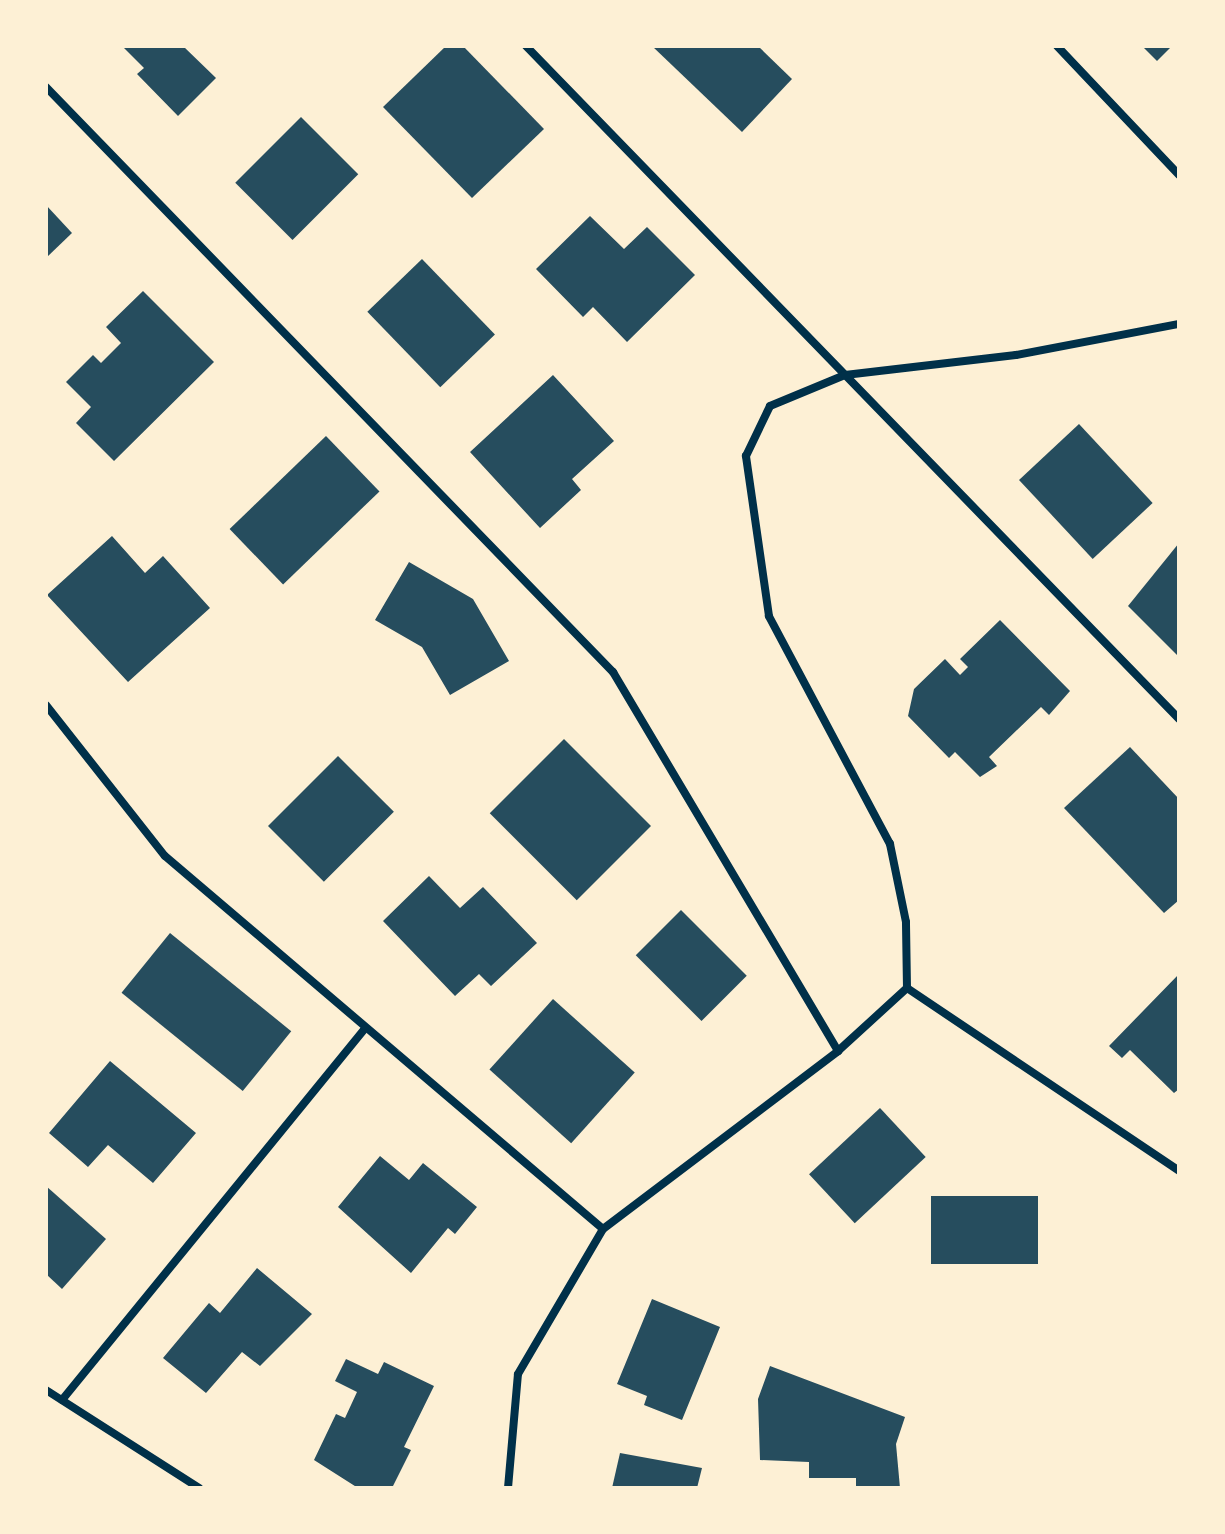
<!DOCTYPE html>
<html>
<head>
<meta charset="utf-8">
<style>
  body { margin:0 }
  #map { position:relative; width:1225px; height:1534px; overflow:hidden; background:#fdf0d5; font-family:"Roboto Serif",serif }
  div>[style] { position:absolute }
  [style*='--x'] { left:calc(var(--x)*1px); top:calc(var(--y)*1px); width:calc(var(--w)*1px); rotate:calc(var(--a)*1deg) }
  .building>* { inset:0; background:#264d5e; transform-origin:0 0 }
  .minor>* { height:8px; margin:-4px; padding:0 4px; transform-origin:4px; border-radius:4px; background:#003049 }
  span { translate:-50% -50%; white-space:nowrap; text-align:center; line-height:1.15; -webkit-text-stroke:8px #fdf0d5; paint-order:stroke }
  .frame { position:absolute; inset:0; border:48px solid #fdf0d5; pointer-events:none }
</style>
</head>
<body>
<div id="map">
  <div class="building">
    <div style="clip-path:polygon(122px 46px,183px 46px,216px 78px,178px 116px,137px 74px,144px 68px)"></div>
    <div style="clip-path:polygon(446px 46px,463px 46px,544px 129px,472px 198px,383px 107px)"></div>
    <div style="clip-path:polygon(652px 46px,758px 46px,792px 79px,742px 132px)"></div>
    <div style="clip-path:polygon(1142px 46px,1172px 46px,1157px 61px)"></div>
    <div style="left:301px;top:117px;width:81px;height:93px;rotate:45deg"></div>
    <div style="clip-path:polygon(46px 205px,72px 233px,46px 258px)"></div>
    <div style="clip-path:polygon(590px 216px,624px 249px,647px 227px,695px 275px,627px 342px,593px 307px,583px 317px,536px 269px)"></div>
    <div style="left:422px;top:259px;width:105px;height:76px;rotate:46deg"></div>
    <div style="clip-path:polygon(143px 291px,214px 362px,114px 461px,76px 423px,91px 407px,66px 382px,93px 355px,101px 363px,121px 343px,106px 327px)"></div>
    <div style="clip-path:polygon(553px 375px,614px 441px,572px 479px,581px 490px,540px 528px,470px 452px)"></div>
    <div style="left:1079px;top:424px;width:108px;height:82px;rotate:47deg"></div>
    <div style="left:326px;top:436px;width:77px;height:134px;rotate:46deg"></div>
    <div style="clip-path:polygon(112px 536px,145px 573px,163px 556px,210px 608px,128px 682px,47px 595px)"></div>
    <div style="clip-path:polygon(1179px 543px,1179px 657px,1128px 606px)"></div>
    <div style="clip-path:polygon(409px 562px,473px 599px,509px 661px,450px 695px,422px 647px,375px 620px)"></div>
    <div style="clip-path:polygon(1000px 620px,1070px 691px,1049px 715px,1041px 707px,989px 757px,997px 766px,980px 777px,955px 752px,949px 758px,908px 716px,914px 689px,945px 659px,960px 675px,968px 667px,960px 659px)"></div>
    <div style="left:564px;top:739px;width:123px;height:105px;rotate:45deg"></div>
    <div style="clip-path:polygon(1130px 747px,1179px 799px,1179px 900px,1164px 913px,1064px 808px)"></div>
    <div style="left:338px;top:756px;width:79px;height:99px;rotate:45deg"></div>
    <div style="clip-path:polygon(429px 876px,460px 908px,483px 887px,537px 943px,491px 986px,479px 974px,455px 996px,383px 921px)"></div>
    <div style="left:681px;top:910px;width:93px;height:64px;rotate:45deg"></div>
    <div style="left:170px;top:933px;width:156px;height:77px;rotate:39deg"></div>
    <div style="clip-path:polygon(1179px 974px,1179px 1089px,1174px 1093px,1130px 1050px,1122px 1058px,1109px 1046px)"></div>
    <div style="left:553px;top:999px;width:110px;height:95px;rotate:42deg"></div>
    <div style="clip-path:polygon(110px 1061px,196px 1133px,153px 1183px,108px 1145px,88px 1167px,49px 1133px)"></div>
    <div style="left:880px;top:1108px;width:67px;height:97px;rotate:47deg"></div>
    <div style="clip-path:polygon(380px 1156px,409px 1180px,423px 1163px,477px 1207px,455px 1234px,448px 1228px,411px 1273px,338px 1207px)"></div>
    <div style="clip-path:polygon(46px 1186px,106px 1239px,62px 1289px,46px 1274px)"></div>
    <div style="left:931px;top:1196px;width:107px;height:68px"></div>
    <div style="clip-path:polygon(257px 1268px,312px 1314px,260px 1366px,242px 1352px,206px 1393px,163px 1358px,209px 1303px,220px 1313px)"></div>
    <div style="clip-path:polygon(652px 1299px,720px 1327px,682px 1420px,644px 1405px,647px 1396px,617px 1384px)"></div>
    <div style="clip-path:polygon(346px 1359px,378px 1374px,384px 1362px,434px 1386px,404px 1447px,411px 1450px,392px 1488px,358px 1488px,314px 1460px,336px 1414px,345px 1418px,357px 1392px,335px 1381px)"></div>
    <div style="clip-path:polygon(770px 1366px,905px 1417px,896px 1444px,900px 1488px,856px 1488px,856px 1478px,809px 1478px,809px 1462px,760px 1460px,758px 1399px)"></div>
    <div style="clip-path:polygon(620px 1453px,702px 1468px,697px 1488px,612px 1488px)"></div>
  </div>
  <div class="minor">
    <div style="--x:526;--y:46;--w:938;--a:45.86"></div>
    <div style="--x:1057;--y:46;--w:178;--a:46.6"></div>
    <div style="--x:46;--y:87;--w:815;--a:45.9"></div>
    <div style="--x:613;--y:672;--w:441;--a:59.3"></div>
    <div style="--x:46;--y:705;--w:192;--a:51.8"></div>
    <div style="--x:165;--y:856;--w:575;--a:40.42"></div>
    <div style="--x:907;--y:988;--w:328;--a:33.9"></div>
    <div style="--x:46;--y:1390;--w:182;--a:32.6"></div>
    <div style="--x:62;--y:1400;--w:479;--a:-50.8"></div>
    <div style="--x:508;--y:1488;--w:114;--a:-85"></div>
    <div style="--x:518;--y:1374;--w:168;--a:-59.6"></div>
    <div style="--x:603;--y:1229;--w:295;--a:-37.1"></div>
    <div style="--x:838;--y:1051;--w:93;--a:-42.4"></div>
    <div style="--x:907;--y:988;--w:66;--a:-90.9"></div>
    <div style="--x:906;--y:922;--w:80;--a:-101.6"></div>
    <div style="--x:890;--y:844;--w:258;--a:-118"></div>
    <div style="--x:769;--y:616;--w:162;--a:-98.2"></div>
    <div style="--x:746;--y:456;--w:55;--a:-64.4"></div>
    <div style="--x:770;--y:406;--w:81;--a:-22.5"></div>
    <div style="--x:845;--y:375;--w:172;--a:-6.7"></div>
    <div style="--x:1016;--y:355;--w:166;--a:-10.8"></div>
  </div>
  <div class="frame"></div>
</div>
</body>
</html>
